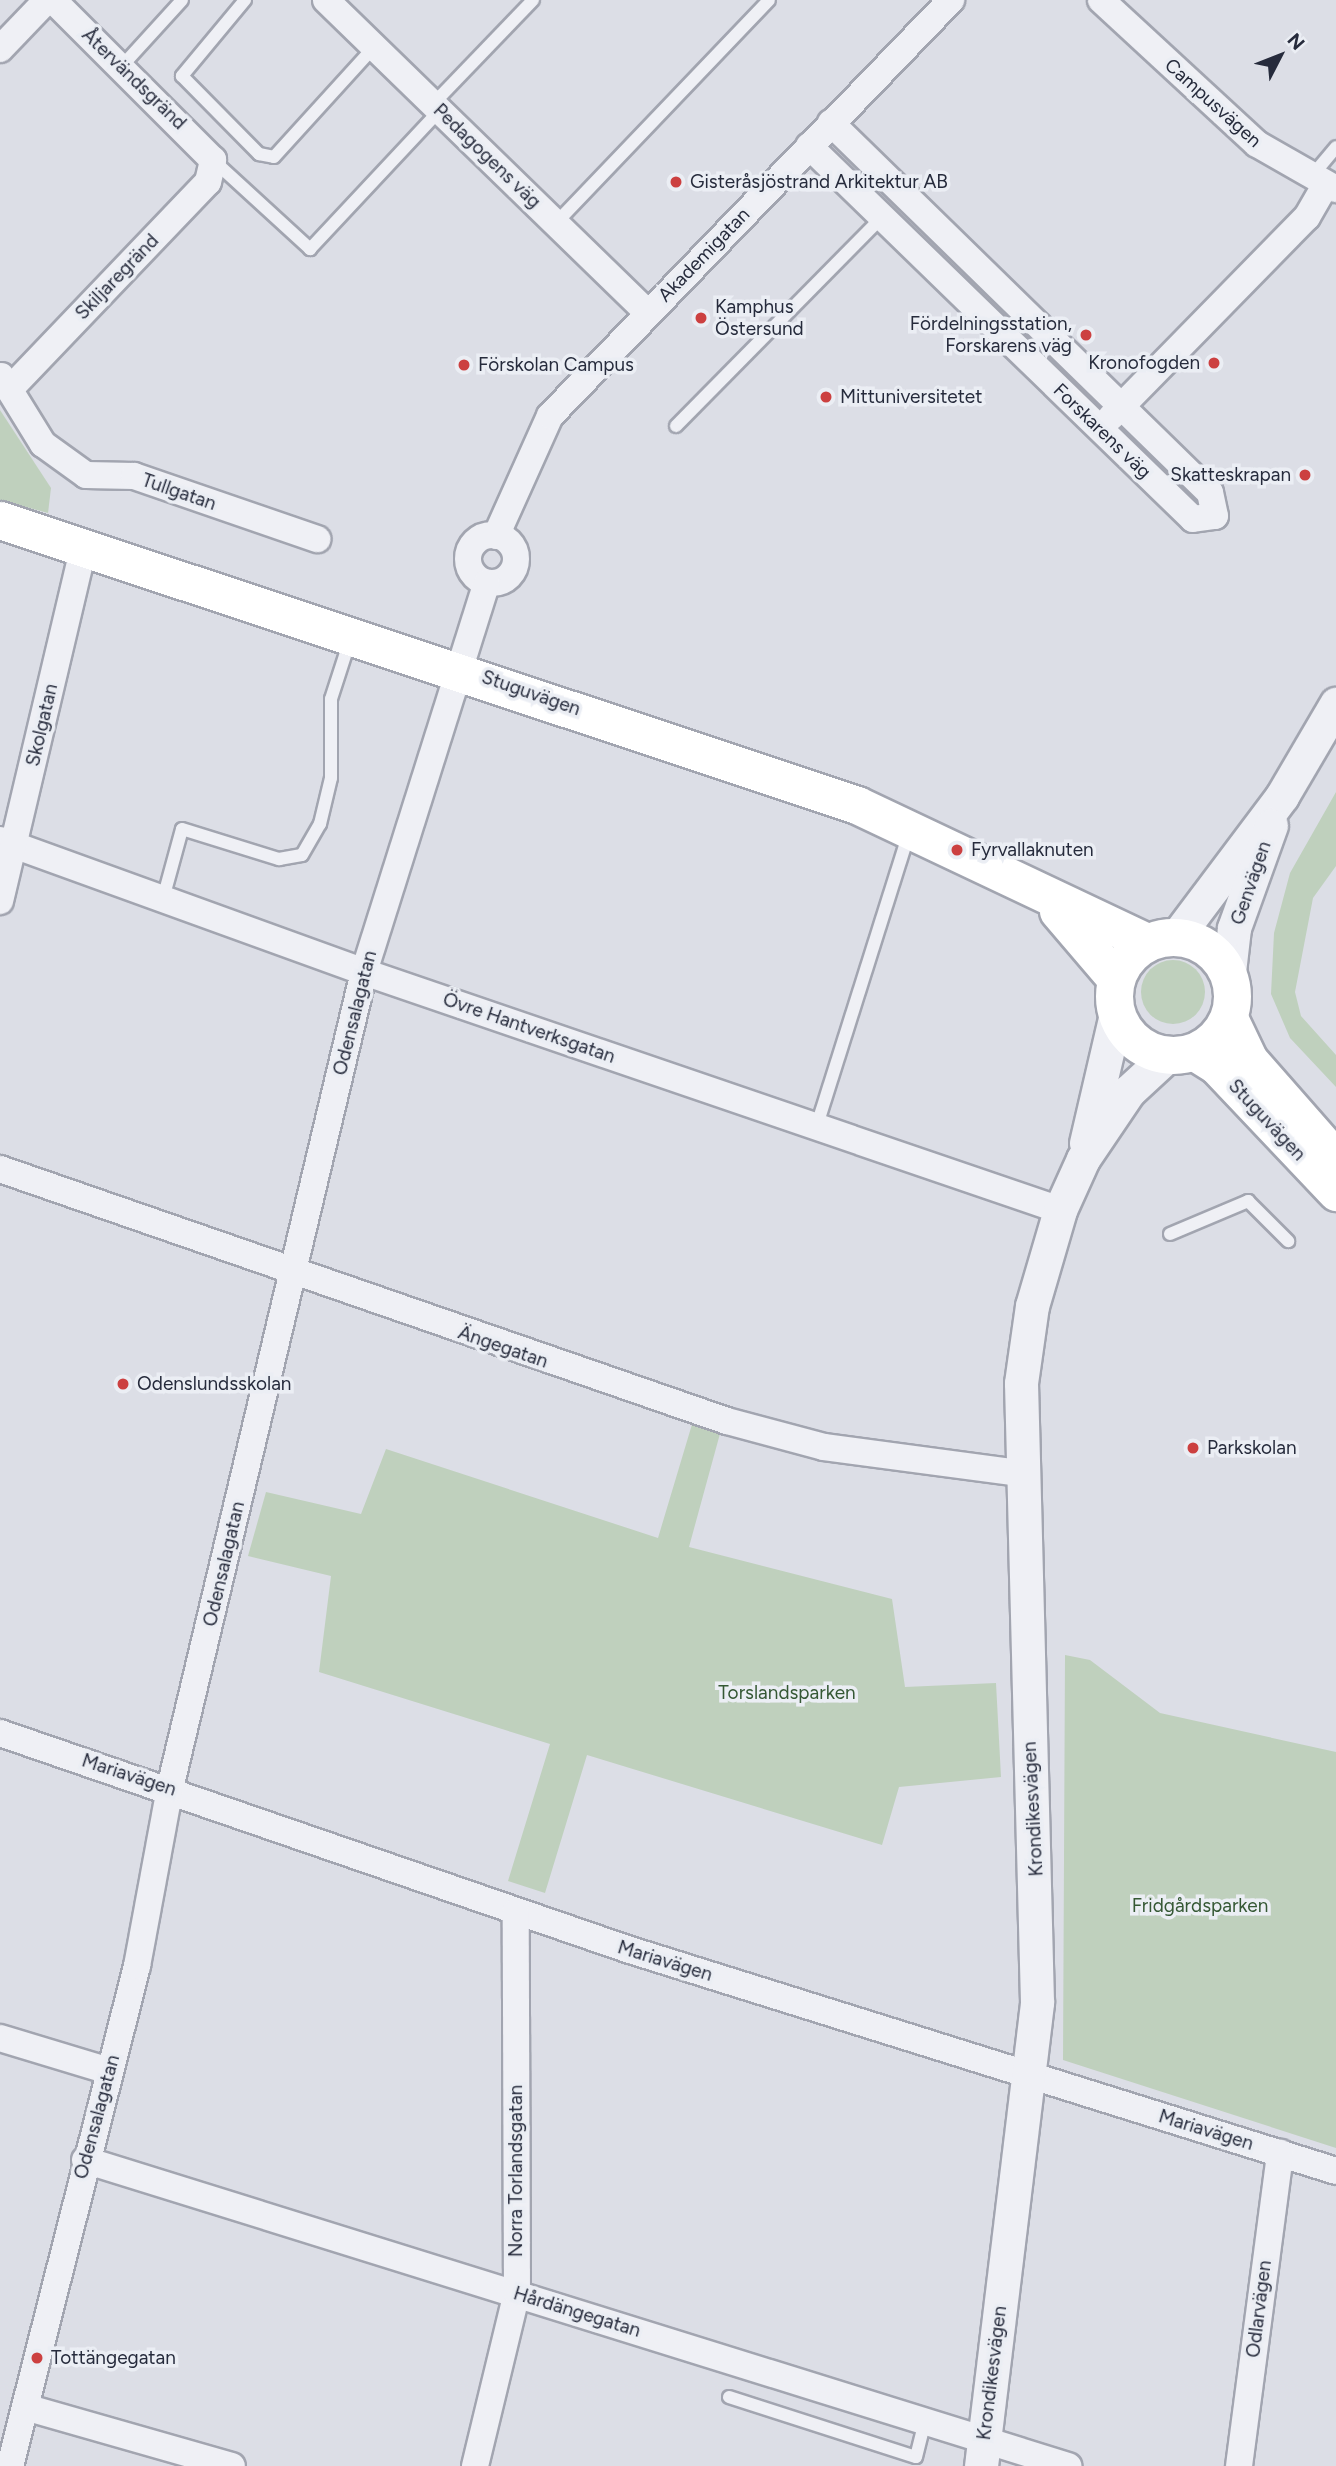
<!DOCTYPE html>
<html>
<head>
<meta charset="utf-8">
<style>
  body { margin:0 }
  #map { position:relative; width:1336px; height:2466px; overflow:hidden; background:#dcdee6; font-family:Figtree,sans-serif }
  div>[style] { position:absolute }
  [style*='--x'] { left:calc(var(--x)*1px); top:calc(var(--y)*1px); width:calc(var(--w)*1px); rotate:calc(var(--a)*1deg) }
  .green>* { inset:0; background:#bfd0bd }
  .round { border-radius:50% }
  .roads { filter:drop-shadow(2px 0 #a2a5b0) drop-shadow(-2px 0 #a2a5b0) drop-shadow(0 2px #a2a5b0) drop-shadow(0 -2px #a2a5b0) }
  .service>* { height:12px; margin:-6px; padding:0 6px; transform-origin:6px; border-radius:6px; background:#eff0f5 }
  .minor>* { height:26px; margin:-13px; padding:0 13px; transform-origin:13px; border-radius:13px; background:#eff0f5 }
  .minor>.ring { margin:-13px; padding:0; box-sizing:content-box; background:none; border:26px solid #eff0f5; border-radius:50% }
  .tertiary>* { height:33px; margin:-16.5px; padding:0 16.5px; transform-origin:16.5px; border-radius:16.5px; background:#eff0f5 }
  .secondary>* { height:37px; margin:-18.5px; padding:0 18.5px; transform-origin:18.5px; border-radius:18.5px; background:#fff }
  .secondary>.ring { margin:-18.5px; padding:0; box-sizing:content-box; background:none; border:37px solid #fff; border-radius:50% }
  .dots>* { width:19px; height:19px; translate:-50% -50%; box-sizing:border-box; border:4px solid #ebeef4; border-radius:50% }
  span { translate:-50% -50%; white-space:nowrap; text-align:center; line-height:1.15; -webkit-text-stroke:7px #ebeef4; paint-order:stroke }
  .street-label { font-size:19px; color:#262b3c }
  .poi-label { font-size:19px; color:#262b3c }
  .left { translate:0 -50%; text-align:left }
  .right { translate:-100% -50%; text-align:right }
  .park-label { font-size:19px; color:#355834 }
  .north { position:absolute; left:1245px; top:21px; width:70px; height:70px; -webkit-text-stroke:5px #ebeef4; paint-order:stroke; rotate:48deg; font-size:19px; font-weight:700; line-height:28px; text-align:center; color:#262b3c }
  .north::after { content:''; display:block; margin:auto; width:24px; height:32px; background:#262b3c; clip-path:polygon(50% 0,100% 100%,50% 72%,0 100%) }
</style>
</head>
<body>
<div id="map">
  <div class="green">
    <div style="clip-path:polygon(0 410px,51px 488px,48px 513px,0 500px)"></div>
    <div style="clip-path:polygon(1336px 792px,1336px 866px,1313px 898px,1295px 992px,1301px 1016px,1336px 1055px,1336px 1087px,1290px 1038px,1271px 994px,1274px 933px,1290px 873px)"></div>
    <div class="round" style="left:1141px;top:960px;width:64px;height:64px"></div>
    <div style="clip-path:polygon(693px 1421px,721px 1430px,689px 1547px,892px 1599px,905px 1687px,996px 1683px,1001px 1777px,899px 1787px,882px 1845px,587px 1755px,545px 1893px,508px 1881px,550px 1744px,319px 1672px,331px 1576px,248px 1556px,266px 1492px,361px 1514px,386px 1449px,658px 1538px)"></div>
    <div style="clip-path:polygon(1065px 1655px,1090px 1660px,1160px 1713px,1336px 1752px,1336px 2148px,1063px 2060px)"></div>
  </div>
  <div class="roads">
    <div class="service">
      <div style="--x:245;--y:0;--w:99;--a:129.7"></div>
      <div style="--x:182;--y:76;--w:110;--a:45.4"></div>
      <div style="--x:259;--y:154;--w:15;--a:11"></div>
      <div style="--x:274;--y:157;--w:149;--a:-47.7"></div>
      <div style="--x:122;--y:66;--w:89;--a:-47.7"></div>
      <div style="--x:433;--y:104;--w:144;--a:-46.1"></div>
      <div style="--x:213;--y:160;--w:132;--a:42.5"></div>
      <div style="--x:310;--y:249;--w:190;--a:-46.9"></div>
      <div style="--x:1311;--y:177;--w:39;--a:-50"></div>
      <div style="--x:556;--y:223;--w:308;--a:-46.3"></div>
      <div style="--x:676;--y:426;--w:293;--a:-45.4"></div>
      <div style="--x:164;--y:895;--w:68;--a:-74.7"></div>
      <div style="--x:182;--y:829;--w:102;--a:17.2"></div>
      <div style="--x:279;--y:859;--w:23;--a:-10"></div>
      <div style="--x:302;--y:855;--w:36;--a:-60"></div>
      <div style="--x:320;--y:824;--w:47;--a:-76.6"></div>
      <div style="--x:331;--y:778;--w:79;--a:-90"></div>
      <div style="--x:331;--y:699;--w:62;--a:-72.1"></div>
      <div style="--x:817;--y:1125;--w:305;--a:-72.5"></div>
      <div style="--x:1170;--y:1234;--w:85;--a:-22.9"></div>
      <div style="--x:1248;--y:1201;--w:57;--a:45"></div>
      <div style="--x:729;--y:2397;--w:196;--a:17.8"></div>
      <div style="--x:916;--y:2457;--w:37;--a:-76"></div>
    </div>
    <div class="minor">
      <div style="--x:326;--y:0;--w:449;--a:44.2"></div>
      <div style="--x:1101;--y:0;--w:212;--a:42.7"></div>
      <div style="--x:1257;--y:144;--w:91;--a:29.7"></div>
      <div style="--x:0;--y:49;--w:68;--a:-46.2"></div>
      <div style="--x:809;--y:146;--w:535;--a:44.17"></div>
      <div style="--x:1193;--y:519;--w:22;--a:-8"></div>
      <div style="--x:1215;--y:516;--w:24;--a:-102"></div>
      <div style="--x:1210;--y:493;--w:530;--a:-135.69"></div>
      <div style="--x:1;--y:376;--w:80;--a:58.3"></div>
      <div style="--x:43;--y:444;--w:53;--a:35.8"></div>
      <div style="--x:86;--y:475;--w:48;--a:1.2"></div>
      <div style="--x:134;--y:476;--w:194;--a:19"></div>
      <div style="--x:10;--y:389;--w:286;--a:-46.3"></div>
      <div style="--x:208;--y:182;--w:23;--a:-77"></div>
      <div style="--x:213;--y:160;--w:226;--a:-135"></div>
      <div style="--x:1111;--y:417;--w:280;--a:-45.6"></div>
      <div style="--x:1307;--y:217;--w:38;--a:-60"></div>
      <div class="ring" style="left:468px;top:535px;width:22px;height:22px"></div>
      <div style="--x:496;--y:536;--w:132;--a:-65.8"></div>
      <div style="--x:550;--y:416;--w:578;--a:-46.05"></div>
      <div style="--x:0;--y:840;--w:387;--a:19.9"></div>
      <div style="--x:364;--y:972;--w:736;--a:18.88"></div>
      <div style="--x:0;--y:901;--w:362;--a:-76.7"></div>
      <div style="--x:0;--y:1169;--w:769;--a:19.12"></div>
      <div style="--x:727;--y:1421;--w:100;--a:15"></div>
      <div style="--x:824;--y:1447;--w:198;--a:7.6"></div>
      <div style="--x:0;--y:1733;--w:666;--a:19.01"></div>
      <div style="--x:630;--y:1950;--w:740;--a:17.38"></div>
      <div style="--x:0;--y:2038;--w:114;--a:16.8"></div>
      <div style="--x:85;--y:2160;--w:1030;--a:17.29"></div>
      <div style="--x:25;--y:2407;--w:215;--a:15.9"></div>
      <div style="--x:10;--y:2466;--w:516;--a:-75.75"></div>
      <div style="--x:137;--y:1966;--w:181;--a:-79.5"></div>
      <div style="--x:170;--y:1788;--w:839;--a:-76.63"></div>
      <div style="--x:364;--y:972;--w:408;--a:-72.5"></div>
      <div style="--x:475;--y:2466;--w:178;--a:-76.4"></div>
      <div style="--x:517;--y:2293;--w:381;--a:-90.2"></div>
      <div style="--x:1239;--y:2466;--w:316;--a:-82.5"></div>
    </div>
    <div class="tertiary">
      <div style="--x:1177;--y:936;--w:175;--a:-53.1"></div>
      <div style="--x:1282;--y:796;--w:107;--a:-59.6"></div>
      <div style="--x:1229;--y:972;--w:44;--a:-83.5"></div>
      <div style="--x:1234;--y:928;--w:109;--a:-70.2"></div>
      <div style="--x:1086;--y:1143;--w:132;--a:-76.9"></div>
      <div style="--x:981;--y:2466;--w:467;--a:-83.1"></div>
      <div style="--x:1037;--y:2002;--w:619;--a:-91.48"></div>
      <div style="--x:1021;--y:1383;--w:78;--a:-81.9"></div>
      <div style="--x:1032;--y:1306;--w:100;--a:-73.7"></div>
      <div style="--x:1060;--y:1210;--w:56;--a:-65.7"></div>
      <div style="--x:1083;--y:1159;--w:82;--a:-55.9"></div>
      <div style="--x:1129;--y:1091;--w:53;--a:-42.7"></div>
    </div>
    <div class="secondary">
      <div style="--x:0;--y:520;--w:903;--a:18.39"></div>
      <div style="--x:857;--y:805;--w:321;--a:25.3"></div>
      <div style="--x:1058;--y:911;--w:89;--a:49.5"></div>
      <div class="ring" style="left:1114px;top:937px;width:81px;height:81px"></div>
      <div style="--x:1229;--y:1018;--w:47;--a:64.5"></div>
      <div style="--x:1249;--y:1060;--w:132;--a:48.7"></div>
      <div style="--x:1195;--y:1052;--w:25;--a:32"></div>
      <div style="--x:1216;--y:1065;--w:175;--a:46.6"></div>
    </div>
  </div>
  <div class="dots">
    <div style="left:676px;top:182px;background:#cc4040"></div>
    <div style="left:701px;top:318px;background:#cc4040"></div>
    <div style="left:1086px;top:335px;background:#cc4040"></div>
    <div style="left:1214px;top:363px;background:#cc4040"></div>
    <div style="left:464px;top:365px;background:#cc4040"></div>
    <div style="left:826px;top:397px;background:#cc4040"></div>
    <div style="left:1305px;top:475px;background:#cc4040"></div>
    <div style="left:957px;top:850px;background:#cc4040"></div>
    <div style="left:123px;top:1384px;background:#cc4040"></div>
    <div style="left:1193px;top:1448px;background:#cc4040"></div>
    <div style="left:37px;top:2358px;background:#cc4040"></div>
  </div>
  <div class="street-label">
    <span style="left:134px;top:79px;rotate:44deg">Återvändsgränd</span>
    <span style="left:1213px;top:103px;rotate:42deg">Campusvägen</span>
    <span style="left:487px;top:156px;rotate:44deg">Pedagogens väg</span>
    <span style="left:704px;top:255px;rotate:-46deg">Akademigatan</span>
    <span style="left:117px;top:277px;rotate:-46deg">Skiljaregränd</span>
    <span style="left:1102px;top:431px;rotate:44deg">Forskarens väg</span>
    <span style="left:179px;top:492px;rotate:19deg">Tullgatan</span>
    <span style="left:531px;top:693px;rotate:19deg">Stuguvägen</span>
    <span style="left:42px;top:725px;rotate:-77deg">Skolgatan</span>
    <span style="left:1251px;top:883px;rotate:-71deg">Genvägen</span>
    <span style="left:355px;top:1013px;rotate:-76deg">Odensalagatan</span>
    <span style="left:529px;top:1028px;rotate:19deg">Övre Hantverksgatan</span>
    <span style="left:1267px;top:1120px;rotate:47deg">Stuguvägen</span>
    <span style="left:503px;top:1347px;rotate:19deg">Ängegatan</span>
    <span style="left:224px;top:1564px;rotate:-77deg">Odensalagatan</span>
    <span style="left:129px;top:1775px;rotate:18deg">Mariavägen</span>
    <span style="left:1033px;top:1809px;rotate:-93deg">Krondikesvägen</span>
    <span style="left:665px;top:1961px;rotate:17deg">Mariavägen</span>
    <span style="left:97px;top:2117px;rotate:-75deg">Odensalagatan</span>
    <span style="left:1206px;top:2130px;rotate:17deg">Mariavägen</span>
    <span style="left:516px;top:2171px;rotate:-90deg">Norra Torlandsgatan</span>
    <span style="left:1259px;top:2309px;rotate:-83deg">Odlarvägen</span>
    <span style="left:577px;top:2312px;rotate:17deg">Hårdängegatan</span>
    <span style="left:992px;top:2373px;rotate:-83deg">Krondikesvägen</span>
  </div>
  <div class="poi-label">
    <span class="left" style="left:690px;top:182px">Gisteråsjöstrand Arkitektur AB</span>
    <span class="left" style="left:715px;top:318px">Kamphus<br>Östersund</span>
    <span class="right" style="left:1072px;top:335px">Fördelningsstation,<br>Forskarens väg</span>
    <span class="right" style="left:1200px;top:363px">Kronofogden</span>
    <span class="left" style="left:478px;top:365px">Förskolan Campus</span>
    <span class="left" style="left:840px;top:397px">Mittuniversitetet</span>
    <span class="right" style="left:1291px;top:475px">Skatteskrapan</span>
    <span class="left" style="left:971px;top:850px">Fyrvallaknuten</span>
    <span class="left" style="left:137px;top:1384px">Odenslundsskolan</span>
    <span class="left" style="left:1207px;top:1448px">Parkskolan</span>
    <span class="left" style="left:51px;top:2358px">Tottängegatan</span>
  </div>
  <div class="park-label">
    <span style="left:787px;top:1693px">Torslandsparken</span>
    <span style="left:1200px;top:1906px">Fridgårdsparken</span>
  </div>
  <div class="north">N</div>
</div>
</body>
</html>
